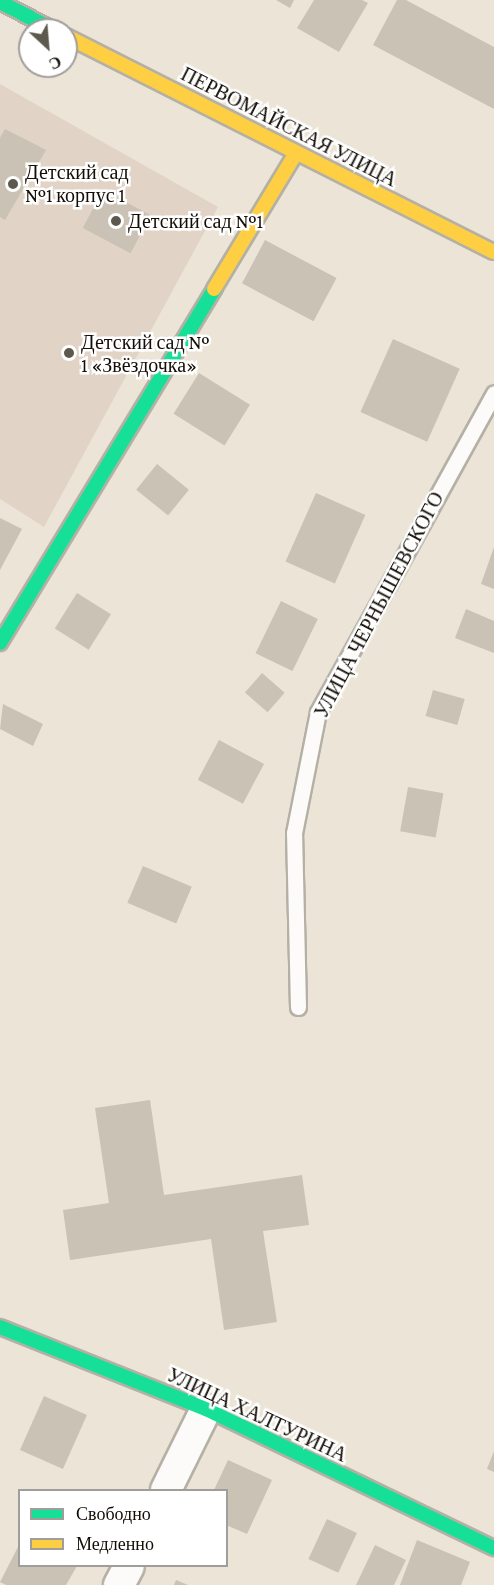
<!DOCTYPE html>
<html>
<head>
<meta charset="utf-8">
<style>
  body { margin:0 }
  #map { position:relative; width:494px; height:1585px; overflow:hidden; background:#ece5d7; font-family:"Crimson Pro",serif }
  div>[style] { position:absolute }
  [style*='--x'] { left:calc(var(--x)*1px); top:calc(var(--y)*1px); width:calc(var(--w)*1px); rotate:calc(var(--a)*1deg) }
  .education>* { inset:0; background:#e1d3c5 }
  .building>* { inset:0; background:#c9c2b5; transform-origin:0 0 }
  .roads { filter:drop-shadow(2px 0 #b5b0a5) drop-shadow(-2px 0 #b5b0a5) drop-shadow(0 2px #b5b0a5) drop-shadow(0 -2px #b5b0a5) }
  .lane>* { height:15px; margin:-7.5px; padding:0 7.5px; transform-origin:7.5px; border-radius:7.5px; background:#fcfbf9 }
  .street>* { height:30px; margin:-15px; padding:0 15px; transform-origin:15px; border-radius:15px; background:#fcfbf9 }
  .fast>* { height:14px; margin:-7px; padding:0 7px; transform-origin:7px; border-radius:7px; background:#16e098 }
  .slow>* { height:14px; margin:-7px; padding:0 7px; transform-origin:7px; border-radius:7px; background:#ffcf43 }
  .dots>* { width:16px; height:16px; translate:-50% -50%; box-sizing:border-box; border:3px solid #fff; border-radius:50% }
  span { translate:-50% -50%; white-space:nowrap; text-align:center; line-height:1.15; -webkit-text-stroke:5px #fff; paint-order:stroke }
  .street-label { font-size:20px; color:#120d05 }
  .poi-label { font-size:20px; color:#120d05 }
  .left { translate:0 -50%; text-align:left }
  .legend { position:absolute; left:18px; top:1489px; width:210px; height:78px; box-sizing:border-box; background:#fff; border:2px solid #a09e9b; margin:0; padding:8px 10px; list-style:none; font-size:18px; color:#120d05 }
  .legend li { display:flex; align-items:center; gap:12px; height:30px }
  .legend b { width:30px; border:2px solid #a09e9b }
  .north { position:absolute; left:18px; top:18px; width:60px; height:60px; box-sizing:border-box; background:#fff; border:2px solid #a09e9b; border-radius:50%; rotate:154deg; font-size:16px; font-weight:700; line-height:24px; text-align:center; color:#120d05 }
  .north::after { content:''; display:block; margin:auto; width:21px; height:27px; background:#5e594e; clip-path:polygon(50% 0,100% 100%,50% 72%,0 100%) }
</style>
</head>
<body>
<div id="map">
  <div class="education">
    <div style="clip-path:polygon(0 84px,218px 207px,44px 527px,0 499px)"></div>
  </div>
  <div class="building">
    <div style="clip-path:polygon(276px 0,294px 0,290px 8px)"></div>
    <div style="clip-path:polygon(314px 0,362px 0,368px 3px,339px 52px,297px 28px)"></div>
    <div style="clip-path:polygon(397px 0,406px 0,494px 47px,494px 109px,373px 45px)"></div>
    <div style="clip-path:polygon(5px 129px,46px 150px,5px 220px,0 217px,0 138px)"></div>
    <div style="left:103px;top:190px;width:54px;height:43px;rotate:28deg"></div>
    <div style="left:265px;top:240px;width:81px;height:49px;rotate:28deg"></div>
    <div style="left:393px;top:339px;width:73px;height:80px;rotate:24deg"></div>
    <div style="left:199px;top:373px;width:60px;height:48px;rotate:32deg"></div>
    <div style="left:157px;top:464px;width:41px;height:33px;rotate:39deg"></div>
    <div style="left:316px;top:493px;width:54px;height:75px;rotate:24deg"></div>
    <div style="clip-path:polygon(0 518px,22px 529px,0 570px)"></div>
    <div style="clip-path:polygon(494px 547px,494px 589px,481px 584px)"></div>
    <div style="left:77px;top:593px;width:40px;height:42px;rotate:32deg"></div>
    <div style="left:281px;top:601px;width:41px;height:58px;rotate:26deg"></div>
    <div style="clip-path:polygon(466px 609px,494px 621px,494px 653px,455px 638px)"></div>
    <div style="left:262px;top:673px;width:30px;height:26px;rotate:41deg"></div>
    <div style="left:433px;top:690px;width:33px;height:27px;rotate:16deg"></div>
    <div style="clip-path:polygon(3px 704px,43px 724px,33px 746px,0 729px)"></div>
    <div style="left:219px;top:740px;width:51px;height:45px;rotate:28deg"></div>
    <div style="left:408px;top:787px;width:36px;height:45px;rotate:10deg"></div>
    <div style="left:143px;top:866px;width:53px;height:40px;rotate:23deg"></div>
    <div style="clip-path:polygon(150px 1100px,164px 1195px,302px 1175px,309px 1225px,263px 1231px,277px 1322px,224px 1330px,211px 1239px,70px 1260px,63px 1210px,109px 1203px,95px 1108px)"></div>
    <div style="left:44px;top:1396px;width:47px;height:59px;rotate:24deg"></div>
    <div style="clip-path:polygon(494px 1451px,494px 1472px,487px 1469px)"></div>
    <div style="clip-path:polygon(228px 1460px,272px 1480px,247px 1534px,226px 1525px,226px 1490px,214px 1490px)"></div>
    <div style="left:327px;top:1519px;width:33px;height:44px;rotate:25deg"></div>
    <div style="clip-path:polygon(417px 1540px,470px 1562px,461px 1585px,400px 1585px)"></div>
    <div style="clip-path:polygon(20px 1543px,20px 1566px,77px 1566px,66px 1585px,6px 1585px,0 1582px)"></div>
    <div style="clip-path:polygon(375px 1545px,406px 1560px,394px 1585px,356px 1585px)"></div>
    <div style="clip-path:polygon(176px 1580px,188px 1585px,174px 1585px)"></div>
  </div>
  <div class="roads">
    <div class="lane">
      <div style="--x:298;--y:1007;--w:174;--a:-91.3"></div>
      <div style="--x:294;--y:833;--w:123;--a:-78.8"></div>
      <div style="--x:318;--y:712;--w:364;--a:-61.1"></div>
    </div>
    <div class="street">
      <div style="--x:166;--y:1490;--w:90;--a:-63.7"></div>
      <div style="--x:119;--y:1585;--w:21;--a:-62"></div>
    </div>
    <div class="fast">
      <div style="--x:0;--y:2;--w:61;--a:27.4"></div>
      <div style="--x:0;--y:643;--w:414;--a:-58.8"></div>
      <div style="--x:0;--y:1327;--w:222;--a:21.7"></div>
      <div style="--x:206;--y:1409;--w:320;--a:25.8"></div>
    </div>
    <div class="slow">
      <div style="--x:66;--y:36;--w:479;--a:26.8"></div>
      <div style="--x:214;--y:289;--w:159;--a:-58.9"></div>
    </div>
  </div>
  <div class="dots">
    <div style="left:13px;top:184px;background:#5e594e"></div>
    <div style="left:116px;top:221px;background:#5e594e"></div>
    <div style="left:69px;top:353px;background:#5e594e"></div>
  </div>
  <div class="street-label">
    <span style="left:289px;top:127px;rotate:27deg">ПЕРВОМАЙСКАЯ УЛИЦА</span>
    <span style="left:379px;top:605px;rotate:-62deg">УЛИЦА ЧЕРНЫШЕВСКОГО</span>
    <span style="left:257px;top:1415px;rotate:25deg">УЛИЦА ХАЛТУРИНА</span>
  </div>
  <div class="poi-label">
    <span class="left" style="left:25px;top:184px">Детский сад<br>№1 корпус 1</span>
    <span class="left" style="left:128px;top:221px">Детский сад №1</span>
    <span class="left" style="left:81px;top:354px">Детский сад №<br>1 «Звёздочка»</span>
  </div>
  <ul class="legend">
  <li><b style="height:8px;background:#16e098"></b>Свободно</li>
  <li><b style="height:8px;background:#ffcf43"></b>Медленно</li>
  </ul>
  <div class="north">С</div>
</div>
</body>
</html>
